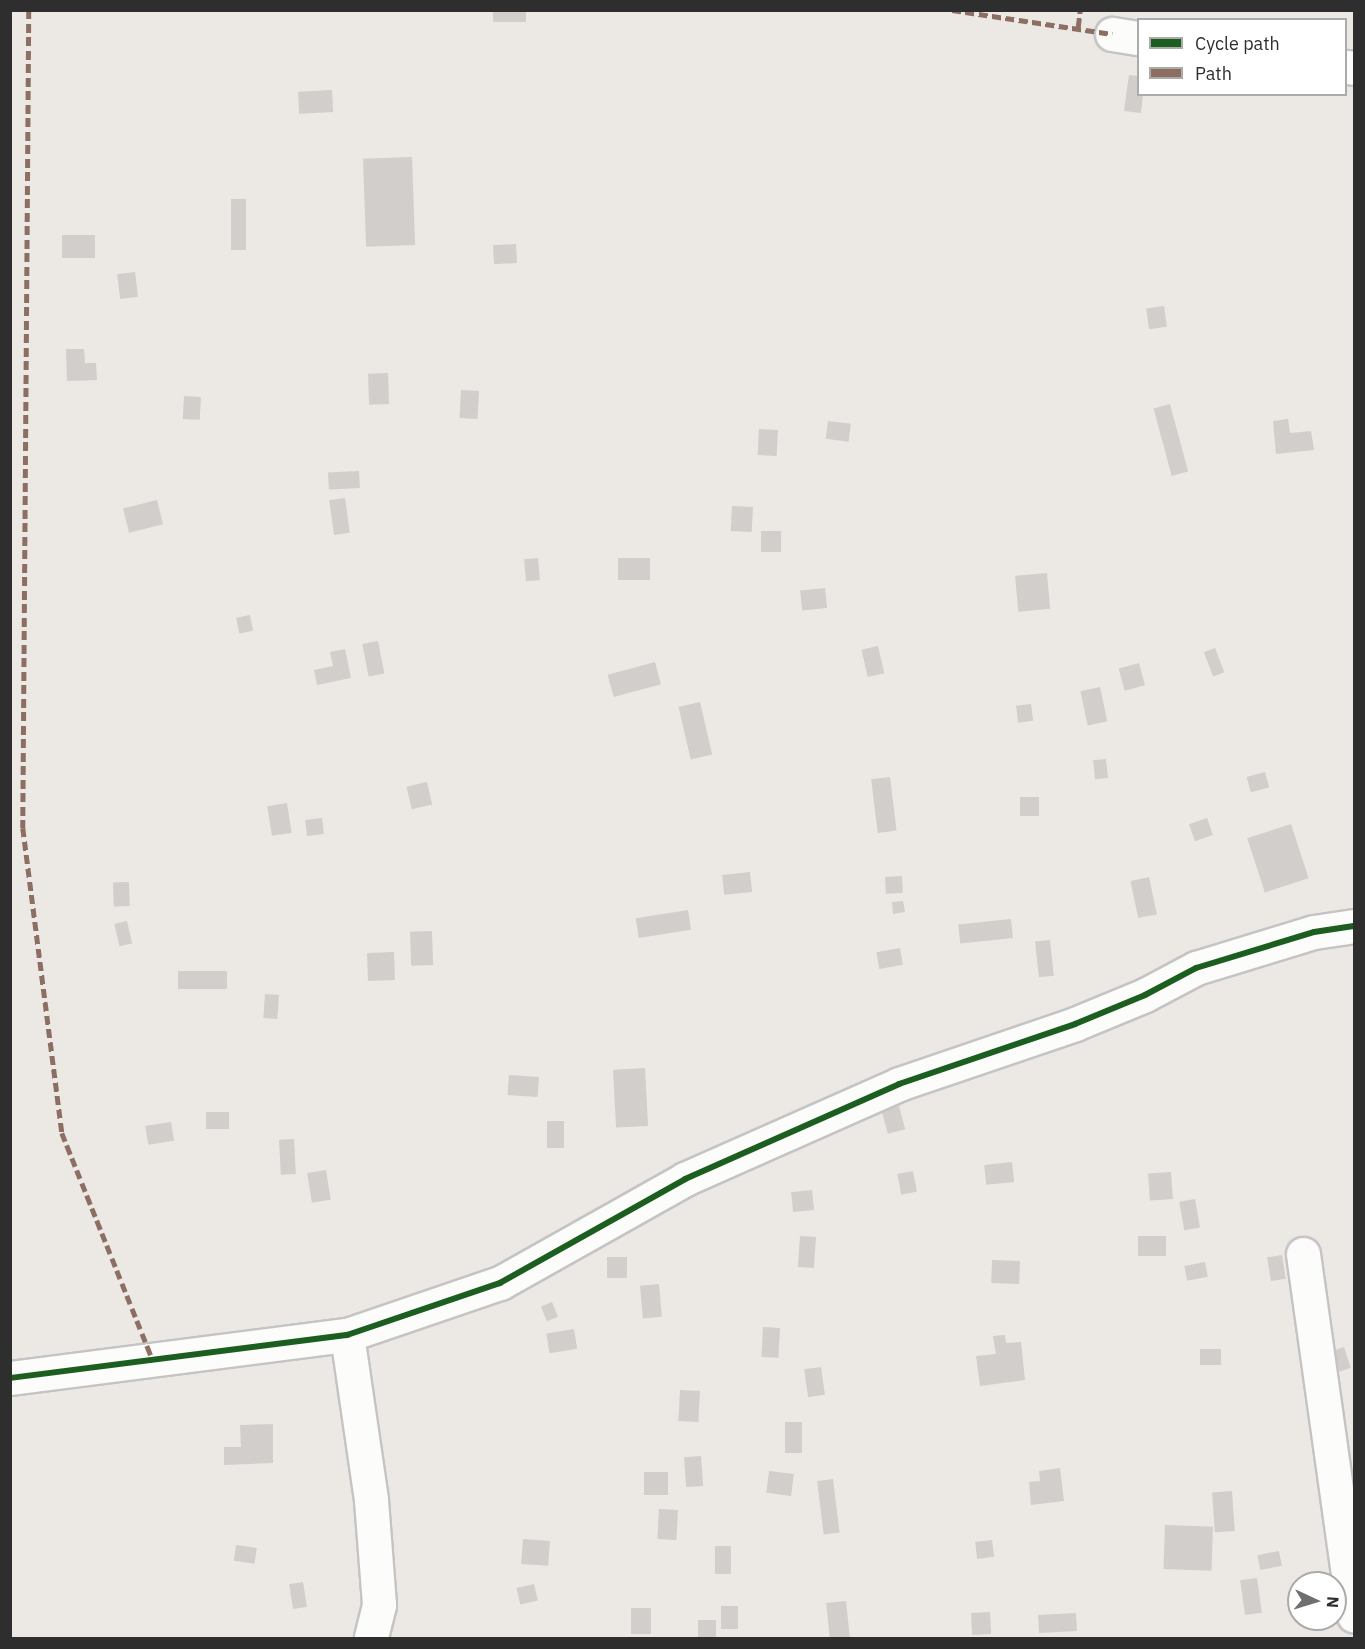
<!DOCTYPE html>
<html>
<head>
<meta charset="utf-8">
<style>
  body { margin:0 }
  #map { position:relative; width:1365px; height:1649px; overflow:hidden; background:#ece8e4; font-family:"IBM Plex Sans",sans-serif }
  div>[style] { position:absolute }
  [style*='--x'] { left:calc(var(--x)*1px); top:calc(var(--y)*1px); width:calc(var(--w)*1px); rotate:calc(var(--a)*1deg) }
  .building>* { inset:0; background:#d1cecb; transform-origin:0 0 }
  .roads { filter:drop-shadow(2px 0 #c5c4c5) drop-shadow(-2px 0 #c5c4c5) drop-shadow(0 2px #c5c4c5) drop-shadow(0 -2px #c5c4c5) }
  .minor>* { height:33px; margin:-16.5px; padding:0 16.5px; transform-origin:16.5px; border-radius:16.5px; background:#fcfcfb }
  .quiet>* { height:4.5px; margin-top:-2.25px; transform-origin:0; background:repeating-linear-gradient(90deg,#8d6e63 0 9px,transparent 0 13.5px) }
  .cycleway>* { height:6px; margin:-3px; padding:0 3px; transform-origin:3px; border-radius:3px; background:#1b5e20 }
  span { translate:-50% -50%; white-space:nowrap; text-align:center; line-height:1.15; -webkit-text-stroke:5px #fff; paint-order:stroke }
  .frame { position:absolute; inset:0; border:12px solid #2e2e2e; pointer-events:none }
  .legend { position:absolute; left:1137px; top:18px; width:210px; height:78px; box-sizing:border-box; background:#fff; border:2px solid #ababab; margin:0; padding:8px 10px; list-style:none; font-size:18px; color:#2e2e2e }
  .legend li { display:flex; align-items:center; gap:12px; height:30px }
  .legend b { width:30px; border:2px solid #ababab }
  .north { position:absolute; left:1287px; top:1571px; width:60px; height:60px; box-sizing:border-box; background:#fff; border:2px solid #ababab; border-radius:50%; rotate:94deg; font-size:16px; font-weight:700; line-height:24px; text-align:center; color:#2e2e2e }
  .north::after { content:''; display:block; margin:auto; width:21px; height:27px; background:#706f6e; clip-path:polygon(50% 0,100% 100%,50% 72%,0 100%) }
</style>
</head>
<body>
<div id="map">
  <div class="building">
    <div style="left:493px;top:10px;width:33px;height:12px"></div>
    <div style="clip-path:polygon(1129px 75px,1138px 76px,1138px 94px,1143px 94px,1141px 113px,1124px 111px)"></div>
    <div style="left:332px;top:90px;width:22px;height:34px;rotate:87deg"></div>
    <div style="left:412px;top:157px;width:88px;height:49px;rotate:88deg"></div>
    <div style="left:231px;top:199px;width:15px;height:51px"></div>
    <div style="left:62px;top:235px;width:33px;height:23px"></div>
    <div style="left:516px;top:244px;width:19px;height:23px;rotate:87deg"></div>
    <div style="left:135px;top:272px;width:25px;height:18px;rotate:83deg"></div>
    <div style="left:1164px;top:306px;width:21px;height:18px;rotate:82deg"></div>
    <div style="clip-path:polygon(66px 349px,84px 349px,85px 363px,96px 363px,97px 380px,67px 381px)"></div>
    <div style="left:388px;top:373px;width:31px;height:20px;rotate:88deg"></div>
    <div style="left:461px;top:390px;width:18px;height:28px;rotate:3deg"></div>
    <div style="left:184px;top:396px;width:17px;height:23px;rotate:3deg"></div>
    <div style="left:1170px;top:404px;width:70px;height:17px;rotate:75deg"></div>
    <div style="clip-path:polygon(1288px 419px,1290px 433px,1311px 431px,1314px 450px,1276px 454px,1273px 421px)"></div>
    <div style="left:828px;top:421px;width:23px;height:18px;rotate:7deg"></div>
    <div style="left:759px;top:429px;width:19px;height:26px;rotate:3deg"></div>
    <div style="left:359px;top:471px;width:17px;height:31px;rotate:87deg"></div>
    <div style="left:345px;top:498px;width:35px;height:16px;rotate:82deg"></div>
    <div style="left:157px;top:500px;width:25px;height:35px;rotate:76deg"></div>
    <div style="left:732px;top:506px;width:21px;height:25px;rotate:3deg"></div>
    <div style="left:761px;top:531px;width:20px;height:21px"></div>
    <div style="left:538px;top:558px;width:22px;height:14px;rotate:85deg"></div>
    <div style="left:650px;top:558px;width:22px;height:32px;rotate:90deg"></div>
    <div style="left:1047px;top:573px;width:36px;height:32px;rotate:85deg"></div>
    <div style="left:825px;top:588px;width:20px;height:25px;rotate:84deg"></div>
    <div style="left:250px;top:615px;width:16px;height:14px;rotate:79deg"></div>
    <div style="left:378px;top:641px;width:33px;height:16px;rotate:79deg"></div>
    <div style="left:878px;top:646px;width:28px;height:17px;rotate:77deg"></div>
    <div style="left:1215px;top:648px;width:26px;height:12px;rotate:69deg"></div>
    <div style="clip-path:polygon(345px 649px,351px 678px,317px 685px,314px 670px,333px 666px,330px 652px)"></div>
    <div style="left:655px;top:662px;width:23px;height:49px;rotate:75deg"></div>
    <div style="left:1139px;top:663px;width:23px;height:21px;rotate:75deg"></div>
    <div style="left:1100px;top:687px;width:35px;height:20px;rotate:78deg"></div>
    <div style="left:700px;top:702px;width:54px;height:22px;rotate:77deg"></div>
    <div style="left:1031px;top:704px;width:17px;height:15px;rotate:83deg"></div>
    <div style="left:1106px;top:759px;width:19px;height:13px;rotate:84deg"></div>
    <div style="left:1265px;top:772px;width:16px;height:19px;rotate:75deg"></div>
    <div style="left:890px;top:777px;width:54px;height:19px;rotate:83deg"></div>
    <div style="left:427px;top:782px;width:23px;height:21px;rotate:77deg"></div>
    <div style="left:1020px;top:797px;width:19px;height:19px"></div>
    <div style="left:287px;top:803px;width:30px;height:20px;rotate:81deg"></div>
    <div style="left:322px;top:818px;width:16px;height:17px;rotate:83deg"></div>
    <div style="left:1207px;top:818px;width:18px;height:19px;rotate:71deg"></div>
    <div style="left:1291px;top:824px;width:57px;height:46px;rotate:72deg"></div>
    <div style="left:750px;top:872px;width:20px;height:28px;rotate:84deg"></div>
    <div style="left:902px;top:876px;width:17px;height:17px;rotate:87deg"></div>
    <div style="left:1149px;top:877px;width:38px;height:19px;rotate:78deg"></div>
    <div style="left:129px;top:882px;width:24px;height:16px;rotate:88deg"></div>
    <div style="clip-path:polygon(903px 901px,905px 912px,893px 914px,892px 902px)"></div>
    <div style="left:688px;top:910px;width:20px;height:53px;rotate:81deg"></div>
    <div style="left:1011px;top:919px;width:19px;height:53px;rotate:84deg"></div>
    <div style="left:127px;top:921px;width:23px;height:13px;rotate:77deg"></div>
    <div style="left:432px;top:931px;width:34px;height:22px;rotate:88deg"></div>
    <div style="left:1050px;top:940px;width:36px;height:15px;rotate:84deg"></div>
    <div style="left:900px;top:948px;width:17px;height:24px;rotate:80deg"></div>
    <div style="left:394px;top:952px;width:28px;height:27px;rotate:88deg"></div>
    <div style="left:227px;top:971px;width:18px;height:49px;rotate:90deg"></div>
    <div style="left:265px;top:994px;width:14px;height:24px;rotate:4deg"></div>
    <div style="left:645px;top:1068px;width:58px;height:32px;rotate:87deg"></div>
    <div style="left:509px;top:1075px;width:30px;height:20px;rotate:4deg"></div>
    <div style="left:899px;top:1106px;width:24px;height:18px;rotate:75deg"></div>
    <div style="left:206px;top:1112px;width:23px;height:17px"></div>
    <div style="left:547px;top:1121px;width:17px;height:27px"></div>
    <div style="left:171px;top:1122px;width:19px;height:26px;rotate:81deg"></div>
    <div style="left:294px;top:1139px;width:35px;height:15px;rotate:87deg"></div>
    <div style="left:1012px;top:1162px;width:20px;height:28px;rotate:84deg"></div>
    <div style="left:326px;top:1170px;width:30px;height:19px;rotate:81deg"></div>
    <div style="left:913px;top:1171px;width:21px;height:16px;rotate:79deg"></div>
    <div style="left:1171px;top:1172px;width:27px;height:23px;rotate:86deg"></div>
    <div style="left:812px;top:1190px;width:20px;height:21px;rotate:84deg"></div>
    <div style="left:1195px;top:1199px;width:29px;height:16px;rotate:80deg"></div>
    <div style="left:800px;top:1236px;width:16px;height:31px;rotate:4deg"></div>
    <div style="left:1138px;top:1236px;width:28px;height:20px"></div>
    <div style="left:1282px;top:1255px;width:24px;height:15px;rotate:81deg"></div>
    <div style="left:607px;top:1257px;width:20px;height:21px"></div>
    <div style="left:992px;top:1260px;width:28px;height:23px;rotate:2deg"></div>
    <div style="left:1205px;top:1262px;width:15px;height:21px;rotate:79deg"></div>
    <div style="left:659px;top:1284px;width:33px;height:19px;rotate:85deg"></div>
    <div style="left:552px;top:1302px;width:16px;height:12px;rotate:68deg"></div>
    <div style="left:763px;top:1327px;width:17px;height:30px;rotate:3deg"></div>
    <div style="left:574px;top:1329px;width:20px;height:28px;rotate:81deg"></div>
    <div style="clip-path:polygon(1005px 1335px,1006px 1343px,1021px 1342px,1025px 1380px,980px 1386px,976px 1356px,996px 1354px,993px 1336px)"></div>
    <div style="left:1344px;top:1347px;width:22px;height:16px;rotate:72deg"></div>
    <div style="left:1200px;top:1349px;width:21px;height:16px"></div>
    <div style="left:821px;top:1367px;width:28px;height:17px;rotate:82deg"></div>
    <div style="left:680px;top:1390px;width:20px;height:31px;rotate:3deg"></div>
    <div style="left:785px;top:1422px;width:17px;height:31px"></div>
    <div style="clip-path:polygon(273px 1424px,273px 1463px,224px 1465px,224px 1447px,241px 1447px,240px 1425px)"></div>
    <div style="left:701px;top:1456px;width:30px;height:17px;rotate:86deg"></div>
    <div style="clip-path:polygon(1060px 1468px,1064px 1501px,1031px 1505px,1029px 1482px,1040px 1481px,1039px 1471px)"></div>
    <div style="left:769px;top:1471px;width:25px;height:22px;rotate:7deg"></div>
    <div style="left:644px;top:1472px;width:24px;height:23px"></div>
    <div style="left:833px;top:1479px;width:54px;height:16px;rotate:83deg"></div>
    <div style="left:1232px;top:1491px;width:40px;height:20px;rotate:86deg"></div>
    <div style="left:659px;top:1509px;width:19px;height:30px;rotate:3deg"></div>
    <div style="left:1165px;top:1525px;width:48px;height:44px;rotate:2deg"></div>
    <div style="left:523px;top:1539px;width:27px;height:25px;rotate:4deg"></div>
    <div style="left:992px;top:1540px;width:17px;height:17px;rotate:83deg"></div>
    <div style="left:236px;top:1545px;width:21px;height:16px;rotate:8deg"></div>
    <div style="left:715px;top:1546px;width:16px;height:28px"></div>
    <div style="left:1279px;top:1551px;width:15px;height:22px;rotate:79deg"></div>
    <div style="left:1257px;top:1578px;width:35px;height:17px;rotate:82deg"></div>
    <div style="left:303px;top:1582px;width:25px;height:14px;rotate:81deg"></div>
    <div style="left:534px;top:1584px;width:17px;height:18px;rotate:77deg"></div>
    <div style="left:846px;top:1601px;width:37px;height:20px;rotate:84deg"></div>
    <div style="left:721px;top:1606px;width:17px;height:23px"></div>
    <div style="left:651px;top:1608px;width:26px;height:20px;rotate:90deg"></div>
    <div style="left:990px;top:1612px;width:22px;height:19px;rotate:87deg"></div>
    <div style="left:1076px;top:1613px;width:18px;height:38px;rotate:87deg"></div>
    <div style="left:698px;top:1620px;width:18px;height:18px"></div>
  </div>
  <div class="roads">
    <div class="minor">
      <div style="--x:1112;--y:34;--w:26;--a:9"></div>
      <div style="--x:1346;--y:67;--w:8;--a:7"></div>
      <div style="--x:1303;--y:1254;--w:365;--a:82"></div>
      <div style="--x:347;--y:1335;--w:167;--a:81.7"></div>
      <div style="--x:371;--y:1500;--w:105;--a:85.6"></div>
      <div style="--x:379;--y:1605;--w:34;--a:104"></div>
      <div style="--x:10;--y:1378;--w:340;--a:-7.3"></div>
      <div style="--x:347;--y:1335;--w:162;--a:-18.8"></div>
      <div style="--x:500;--y:1283;--w:212;--a:-29.3"></div>
      <div style="--x:685;--y:1179;--w:234;--a:-23.9"></div>
      <div style="--x:899;--y:1084;--w:186;--a:-18.8"></div>
      <div style="--x:1075;--y:1024;--w:76;--a:-22.5"></div>
      <div style="--x:1145;--y:995;--w:58;--a:-27.9"></div>
      <div style="--x:1196;--y:968;--w:123;--a:-17"></div>
      <div style="--x:1314;--y:932;--w:40;--a:-8.5"></div>
    </div>
  </div>
  <div class="quiet">
    <div style="--x:29;--y:10;--w:818;--a:90.42"></div>
    <div style="--x:23;--y:828;--w:307;--a:82.7"></div>
    <div style="--x:62;--y:1133;--w:245;--a:68.2"></div>
    <div style="--x:952;--y:10;--w:162;--a:8.5"></div>
    <div style="--x:1078;--y:27;--w:17;--a:-83"></div>
  </div>
  <div class="cycleway">
    <div style="--x:10;--y:1378;--w:340;--a:-7.3"></div>
    <div style="--x:347;--y:1335;--w:162;--a:-18.8"></div>
    <div style="--x:500;--y:1283;--w:212;--a:-29.3"></div>
    <div style="--x:685;--y:1179;--w:234;--a:-23.9"></div>
    <div style="--x:899;--y:1084;--w:186;--a:-18.8"></div>
    <div style="--x:1075;--y:1024;--w:76;--a:-22.5"></div>
    <div style="--x:1145;--y:995;--w:58;--a:-27.9"></div>
    <div style="--x:1196;--y:968;--w:123;--a:-17"></div>
    <div style="--x:1314;--y:932;--w:40;--a:-8.5"></div>
  </div>
  <div class="frame"></div>
  <ul class="legend">
  <li><b style="height:8px;background:#1b5e20"></b>Cycle path</li>
  <li><b style="height:8px;background:#8d6e63"></b>Path</li>
  </ul>
  <div class="north">N</div>
</div>
</body>
</html>
